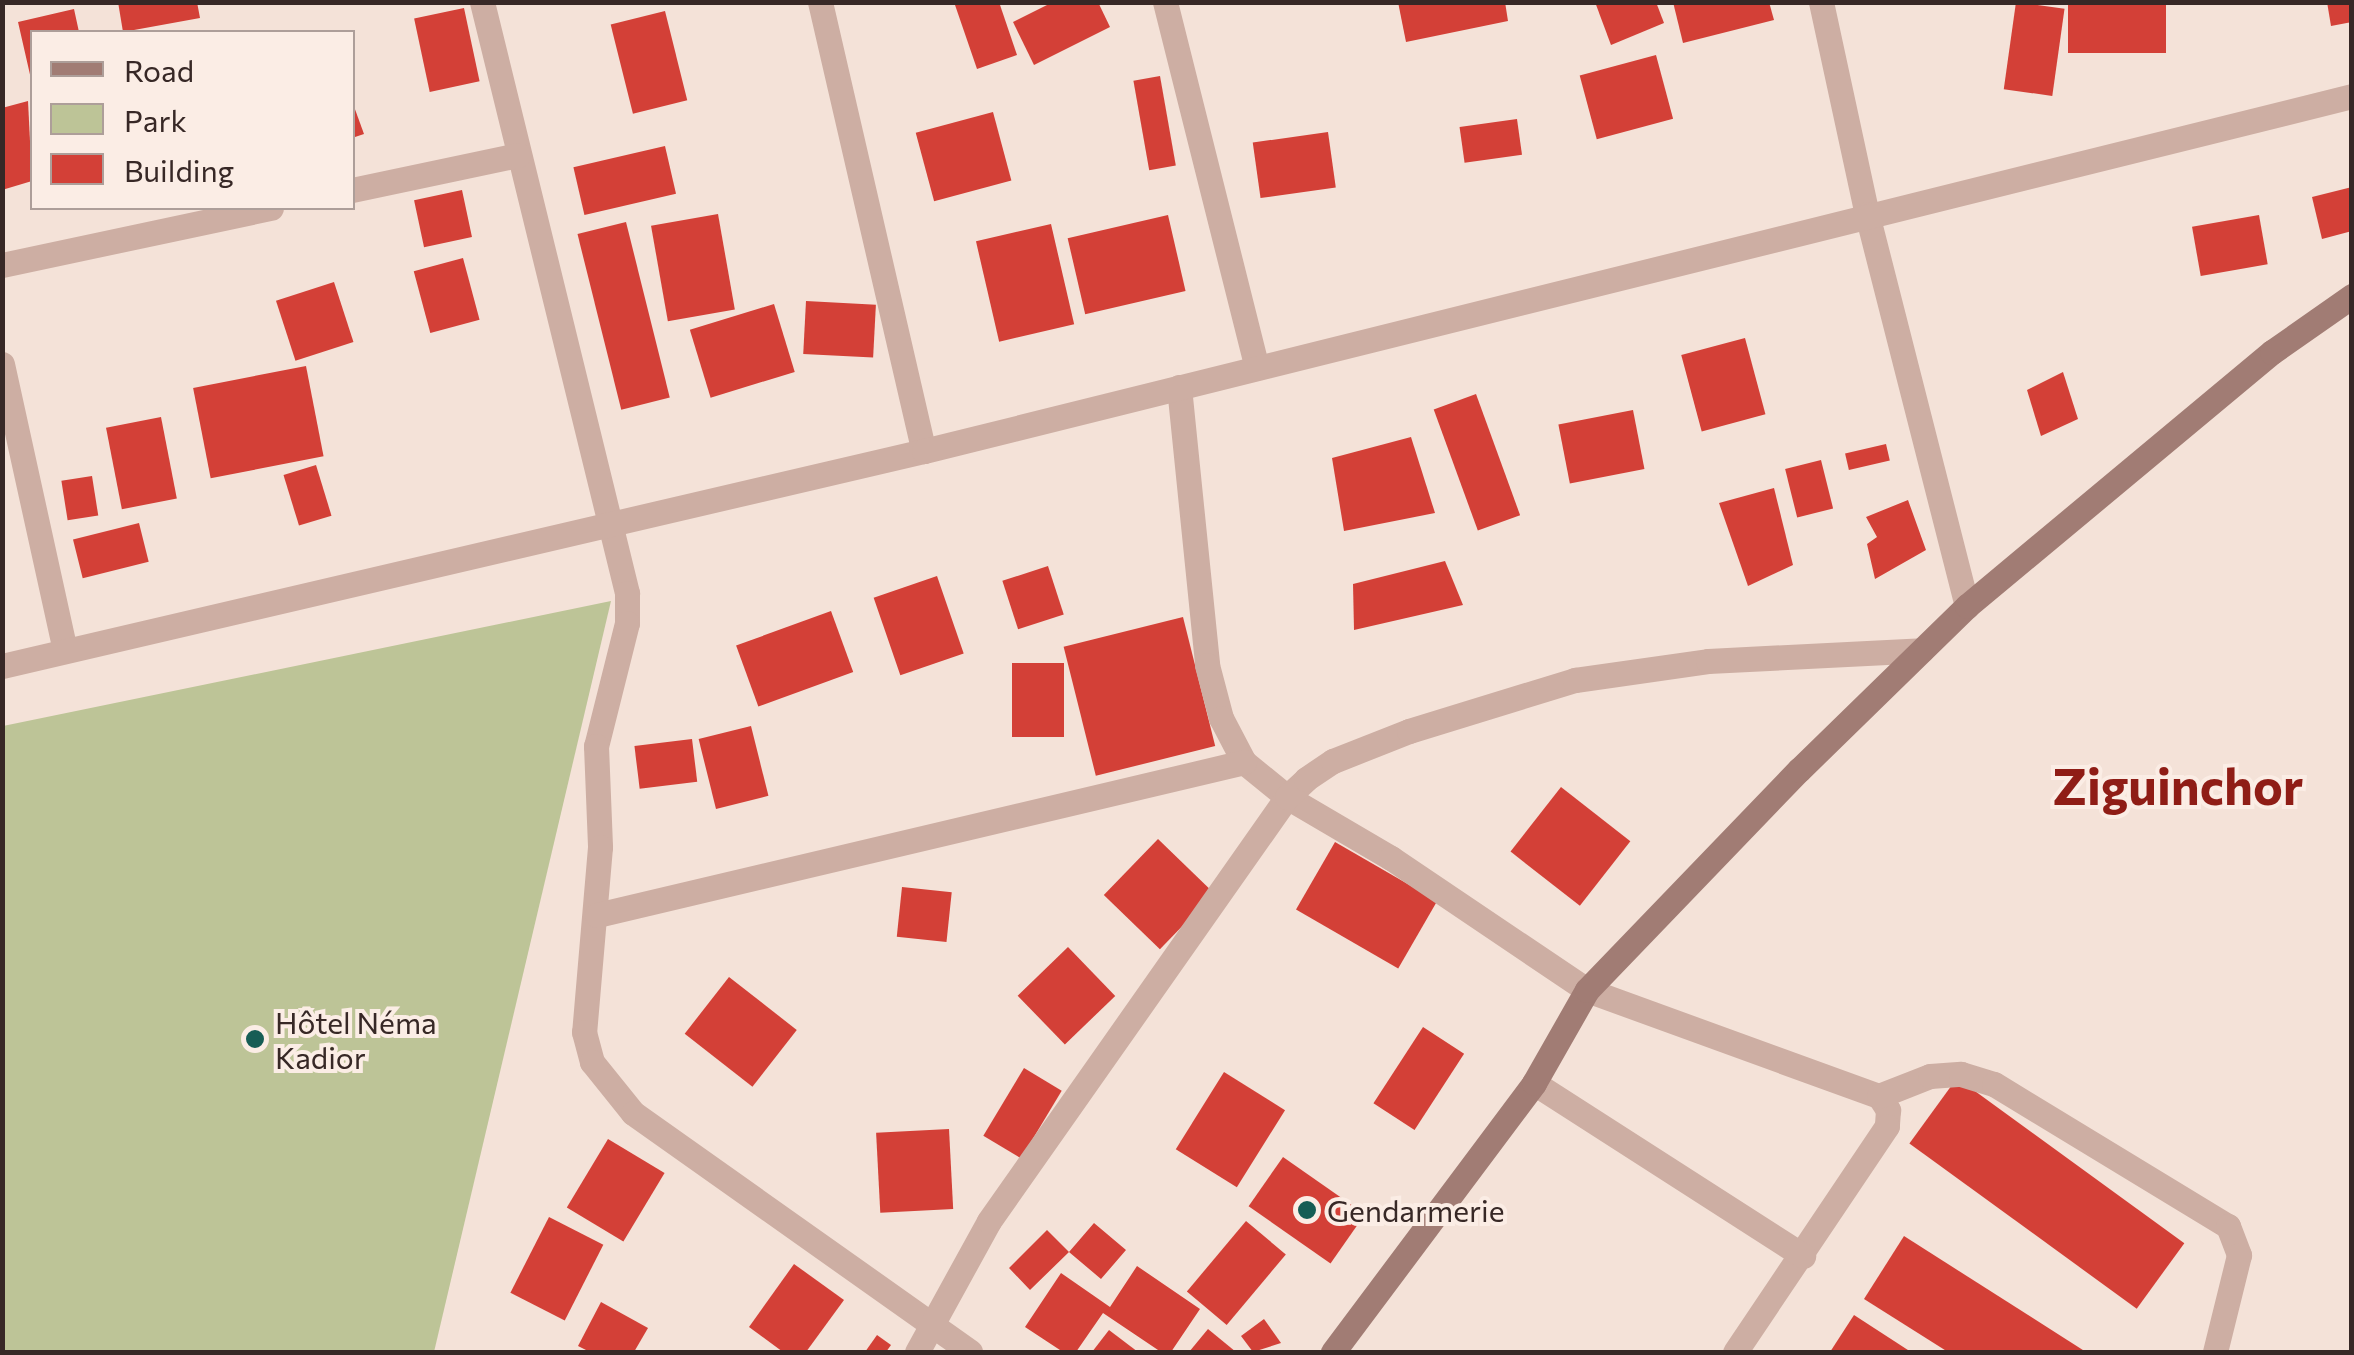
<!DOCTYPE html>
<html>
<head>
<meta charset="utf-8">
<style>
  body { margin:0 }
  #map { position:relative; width:2354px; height:1355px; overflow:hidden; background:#f4e2d8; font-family:Commissioner,sans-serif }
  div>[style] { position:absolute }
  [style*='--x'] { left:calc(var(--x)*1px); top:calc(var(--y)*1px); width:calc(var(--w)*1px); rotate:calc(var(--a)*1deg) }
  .green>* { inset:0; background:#bdc497 }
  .building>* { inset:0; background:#d34037; transform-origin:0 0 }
  .street>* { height:25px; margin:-12.5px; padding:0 12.5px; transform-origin:12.5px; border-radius:12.5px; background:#cdaea3 }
  .secondary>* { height:25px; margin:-12.5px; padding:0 12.5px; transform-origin:12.5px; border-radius:12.5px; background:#a17c74 }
  .dots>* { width:28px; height:28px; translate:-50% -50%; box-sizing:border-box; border:5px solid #fbede5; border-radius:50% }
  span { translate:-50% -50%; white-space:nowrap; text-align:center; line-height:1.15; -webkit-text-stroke:8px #fbede5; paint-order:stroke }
  .poi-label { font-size:30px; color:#372826 }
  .left { translate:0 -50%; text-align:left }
  .town-label { font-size:50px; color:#8f1d16; font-weight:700 }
  .frame { position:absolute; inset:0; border:5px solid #372826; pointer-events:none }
  .legend { position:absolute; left:30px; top:30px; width:325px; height:180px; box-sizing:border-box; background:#fbede5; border:2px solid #ad9e99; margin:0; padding:12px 18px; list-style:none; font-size:30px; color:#372826 }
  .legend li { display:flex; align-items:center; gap:20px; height:50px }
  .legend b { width:50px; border:2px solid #ad9e99 }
</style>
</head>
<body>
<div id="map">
  <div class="green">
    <div style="clip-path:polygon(611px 601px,434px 1352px,3px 1352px,3px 726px)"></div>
  </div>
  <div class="building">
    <div style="clip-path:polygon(118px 2px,197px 2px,200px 18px,123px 32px)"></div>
    <div style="clip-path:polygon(954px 2px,999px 2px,1017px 55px,977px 69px)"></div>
    <div style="clip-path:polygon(1053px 2px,1098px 2px,1110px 27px,1034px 65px,1013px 22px)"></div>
    <div style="clip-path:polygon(1398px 2px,1505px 2px,1508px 21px,1406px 42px)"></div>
    <div style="clip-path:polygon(1595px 2px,1656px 2px,1664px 23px,1611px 45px)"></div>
    <div style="clip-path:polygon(1673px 2px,1769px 2px,1774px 20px,1683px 43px)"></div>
    <div style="left:2016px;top:2px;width:49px;height:88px;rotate:8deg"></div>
    <div style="left:2068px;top:2px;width:98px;height:51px"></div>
    <div style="clip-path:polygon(2327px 2px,2352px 2px,2352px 22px,2331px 26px)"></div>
    <div style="left:464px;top:8px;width:75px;height:51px;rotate:78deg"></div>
    <div style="clip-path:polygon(74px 9px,79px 32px,32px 32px,31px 79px,18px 22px)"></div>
    <div style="left:665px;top:11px;width:92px;height:56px;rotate:76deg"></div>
    <div style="left:1656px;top:55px;width:66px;height:79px;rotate:75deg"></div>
    <div style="left:1160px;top:76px;width:91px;height:27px;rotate:80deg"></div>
    <div style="clip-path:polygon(28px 101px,32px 181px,2px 190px,2px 108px)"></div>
    <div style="clip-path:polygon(352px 101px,364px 134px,352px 138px)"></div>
    <div style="left:993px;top:112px;width:71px;height:80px;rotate:75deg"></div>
    <div style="left:1517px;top:119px;width:36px;height:58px;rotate:82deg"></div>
    <div style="left:1328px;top:132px;width:56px;height:76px;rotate:82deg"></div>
    <div style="left:665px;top:146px;width:49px;height:94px;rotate:77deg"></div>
    <div style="clip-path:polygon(2352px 187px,2352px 231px,2322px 239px,2312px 197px)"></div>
    <div style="left:462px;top:190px;width:48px;height:49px;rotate:78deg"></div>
    <div style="left:718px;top:214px;width:97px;height:68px;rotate:80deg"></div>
    <div style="left:1168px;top:215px;width:78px;height:103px;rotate:77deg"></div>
    <div style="left:2259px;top:215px;width:50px;height:68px;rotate:80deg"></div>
    <div style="left:626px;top:222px;width:181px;height:50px;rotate:76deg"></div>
    <div style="left:1051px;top:224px;width:103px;height:77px;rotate:77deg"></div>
    <div style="left:463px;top:258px;width:64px;height:51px;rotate:75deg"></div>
    <div style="left:334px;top:282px;width:63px;height:61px;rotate:72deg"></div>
    <div style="left:806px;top:301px;width:70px;height:53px;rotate:3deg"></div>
    <div style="left:774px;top:304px;width:71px;height:88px;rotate:73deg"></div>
    <div style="left:1745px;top:338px;width:79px;height:66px;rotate:75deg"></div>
    <div style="left:306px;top:366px;width:92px;height:115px;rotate:79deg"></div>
    <div style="clip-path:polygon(2063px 372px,2078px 419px,2041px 436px,2027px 390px)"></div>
    <div style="left:1476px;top:394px;width:129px;height:45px;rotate:70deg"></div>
    <div style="left:1633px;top:410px;width:60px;height:76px;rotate:79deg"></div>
    <div style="left:161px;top:417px;width:83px;height:56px;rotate:79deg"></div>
    <div style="clip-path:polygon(1411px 437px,1435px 513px,1344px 531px,1332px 458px)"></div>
    <div style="left:1886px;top:444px;width:17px;height:42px;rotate:77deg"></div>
    <div style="left:1821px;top:460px;width:50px;height:37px;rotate:76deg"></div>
    <div style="left:316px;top:465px;width:53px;height:34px;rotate:73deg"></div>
    <div style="left:92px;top:476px;width:40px;height:31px;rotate:81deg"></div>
    <div style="clip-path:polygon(1774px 488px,1793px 565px,1748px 586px,1719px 503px)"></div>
    <div style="clip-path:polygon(1908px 500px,1926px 550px,1875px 579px,1867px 544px,1877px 537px,1866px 517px)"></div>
    <div style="left:139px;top:523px;width:40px;height:68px;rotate:76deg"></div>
    <div style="clip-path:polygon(1445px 561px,1463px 605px,1354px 630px,1353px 584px)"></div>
    <div style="left:1048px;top:566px;width:51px;height:48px;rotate:72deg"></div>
    <div style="left:937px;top:576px;width:82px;height:67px;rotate:71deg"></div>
    <div style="left:831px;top:611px;width:65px;height:101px;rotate:70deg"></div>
    <div style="left:1183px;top:617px;width:133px;height:123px;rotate:76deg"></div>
    <div style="left:1012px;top:663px;width:52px;height:74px"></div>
    <div style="left:751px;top:726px;width:72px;height:54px;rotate:76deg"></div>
    <div style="left:692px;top:739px;width:43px;height:58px;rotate:83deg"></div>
    <div style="left:1561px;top:787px;width:88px;height:82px;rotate:38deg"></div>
    <div style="left:1158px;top:839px;width:78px;height:78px;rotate:44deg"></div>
    <div style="left:1335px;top:842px;width:118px;height:78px;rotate:30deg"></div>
    <div style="left:902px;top:887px;width:50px;height:50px;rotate:6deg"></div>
    <div style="left:1068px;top:947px;width:68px;height:70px;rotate:46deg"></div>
    <div style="left:729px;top:977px;width:86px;height:72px;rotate:38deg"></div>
    <div style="left:1423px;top:1027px;width:49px;height:91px;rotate:33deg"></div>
    <div style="left:1024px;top:1068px;width:44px;height:79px;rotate:31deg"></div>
    <div style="left:1224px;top:1072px;width:72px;height:91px;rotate:32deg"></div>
    <div style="left:1957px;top:1078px;width:281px;height:81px;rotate:36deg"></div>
    <div style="left:949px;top:1129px;width:80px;height:73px;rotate:87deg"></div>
    <div style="left:608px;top:1139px;width:66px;height:80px;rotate:31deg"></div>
    <div style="left:1283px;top:1157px;width:100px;height:60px;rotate:35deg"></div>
    <div style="left:549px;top:1217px;width:61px;height:85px;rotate:27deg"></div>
    <div style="left:1246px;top:1221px;width:52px;height:92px;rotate:40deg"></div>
    <div style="clip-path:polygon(1094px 1223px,1126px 1250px,1101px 1279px,1069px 1252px,1030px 1290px,1009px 1268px,1047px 1230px,1069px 1252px)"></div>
    <div style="clip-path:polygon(1904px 1236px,2086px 1352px,1948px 1352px,1864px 1299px)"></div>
    <div style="clip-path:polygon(794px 1264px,844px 1300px,806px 1352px,783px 1352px,749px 1327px)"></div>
    <div style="clip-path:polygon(1137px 1266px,1200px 1309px,1171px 1352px,1161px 1352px,1103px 1313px,1076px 1352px,1063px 1352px,1025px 1327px,1061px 1273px,1110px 1307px)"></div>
    <div style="clip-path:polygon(601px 1302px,648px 1328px,634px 1352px,590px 1352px,578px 1346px)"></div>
    <div style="clip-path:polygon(1854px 1315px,1911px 1352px,1830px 1352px)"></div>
    <div style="clip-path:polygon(1264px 1319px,1281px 1343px,1253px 1352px,1241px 1336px)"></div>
    <div style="clip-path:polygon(1208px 1329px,1236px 1352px,1189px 1352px)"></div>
    <div style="clip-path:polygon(1109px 1330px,1138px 1352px,1092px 1352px)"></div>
    <div style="clip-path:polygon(877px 1335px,891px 1345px,886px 1352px,865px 1352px)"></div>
  </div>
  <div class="street">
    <div style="--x:482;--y:2;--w:609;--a:76.21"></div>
    <div style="--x:627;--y:593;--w:30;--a:90"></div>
    <div style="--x:627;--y:623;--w:127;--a:104.1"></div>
    <div style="--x:596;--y:746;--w:101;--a:87.7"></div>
    <div style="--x:600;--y:847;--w:186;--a:94.9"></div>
    <div style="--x:584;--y:1032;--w:31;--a:75"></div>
    <div style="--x:592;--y:1062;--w:65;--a:51.2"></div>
    <div style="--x:633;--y:1113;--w:413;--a:35.3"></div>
    <div style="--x:820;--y:2;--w:461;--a:77"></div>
    <div style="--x:1165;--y:2;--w:373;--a:75.9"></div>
    <div style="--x:1821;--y:2;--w:217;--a:77.8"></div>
    <div style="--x:1867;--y:214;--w:405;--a:75.7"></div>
    <div style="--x:352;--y:190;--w:170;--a:-11.9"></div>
    <div style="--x:2;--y:265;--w:275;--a:-12"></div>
    <div style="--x:2;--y:364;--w:293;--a:77.6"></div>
    <div style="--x:1179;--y:387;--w:279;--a:84.2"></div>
    <div style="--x:1207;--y:665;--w:55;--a:75.2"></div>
    <div style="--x:1221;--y:718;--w:50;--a:62.4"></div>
    <div style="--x:1244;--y:762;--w:55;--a:39.1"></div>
    <div style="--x:1287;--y:797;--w:121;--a:30.4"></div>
    <div style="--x:1391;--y:858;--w:236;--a:34"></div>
    <div style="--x:1587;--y:990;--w:311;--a:20"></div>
    <div style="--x:1879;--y:1096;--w:17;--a:57"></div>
    <div style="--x:1888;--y:1110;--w:16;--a:94"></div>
    <div style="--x:1887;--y:1126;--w:272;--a:123.9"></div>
    <div style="--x:2;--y:666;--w:947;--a:-13.13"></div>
    <div style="--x:924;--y:451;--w:1471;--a:-13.96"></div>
    <div style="--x:597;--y:915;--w:665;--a:-13.3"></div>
    <div style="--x:1534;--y:1083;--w:320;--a:32.7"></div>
    <div style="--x:1879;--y:1096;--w:55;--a:-21.4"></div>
    <div style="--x:1930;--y:1076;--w:31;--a:-4"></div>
    <div style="--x:1961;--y:1074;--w:34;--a:17"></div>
    <div style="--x:1994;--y:1084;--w:274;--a:31.3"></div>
    <div style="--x:2228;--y:1226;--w:31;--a:69"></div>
    <div style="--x:2239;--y:1255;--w:100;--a:103.9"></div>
    <div style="--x:917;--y:1352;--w:149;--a:-61.2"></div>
    <div style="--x:989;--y:1221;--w:518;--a:-54.9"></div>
    <div style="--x:1287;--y:797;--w:26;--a:-43"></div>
    <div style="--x:1306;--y:779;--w:32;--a:-34"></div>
    <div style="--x:1333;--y:761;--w:82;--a:-21.5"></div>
    <div style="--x:1409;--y:731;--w:174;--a:-17.1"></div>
    <div style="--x:1575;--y:680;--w:134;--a:-8.1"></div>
    <div style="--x:1708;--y:661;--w:214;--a:-2.9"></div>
  </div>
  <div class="secondary">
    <div style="--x:1333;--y:1352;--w:336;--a:-53.2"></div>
    <div style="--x:1534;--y:1083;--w:107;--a:-60.3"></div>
    <div style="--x:1587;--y:990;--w:306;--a:-46.1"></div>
    <div style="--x:1799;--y:770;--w:235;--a:-44.3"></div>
    <div style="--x:1967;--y:606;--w:397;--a:-39.8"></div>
    <div style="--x:2272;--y:352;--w:98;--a:-35"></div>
  </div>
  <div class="dots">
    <div style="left:255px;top:1039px;background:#175d55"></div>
    <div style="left:1307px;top:1210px;background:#175d55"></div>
  </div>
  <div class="poi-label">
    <span class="left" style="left:275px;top:1039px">Hôtel Néma<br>Kadior</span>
    <span class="left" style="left:1327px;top:1210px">Gendarmerie</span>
  </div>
  <div class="town-label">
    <span style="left:2178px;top:785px">Ziguinchor</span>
  </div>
  <div class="frame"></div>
  <ul class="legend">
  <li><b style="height:12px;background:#a17c74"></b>Road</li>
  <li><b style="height:28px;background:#bdc497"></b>Park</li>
  <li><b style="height:28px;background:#d34037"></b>Building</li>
  </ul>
</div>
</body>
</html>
